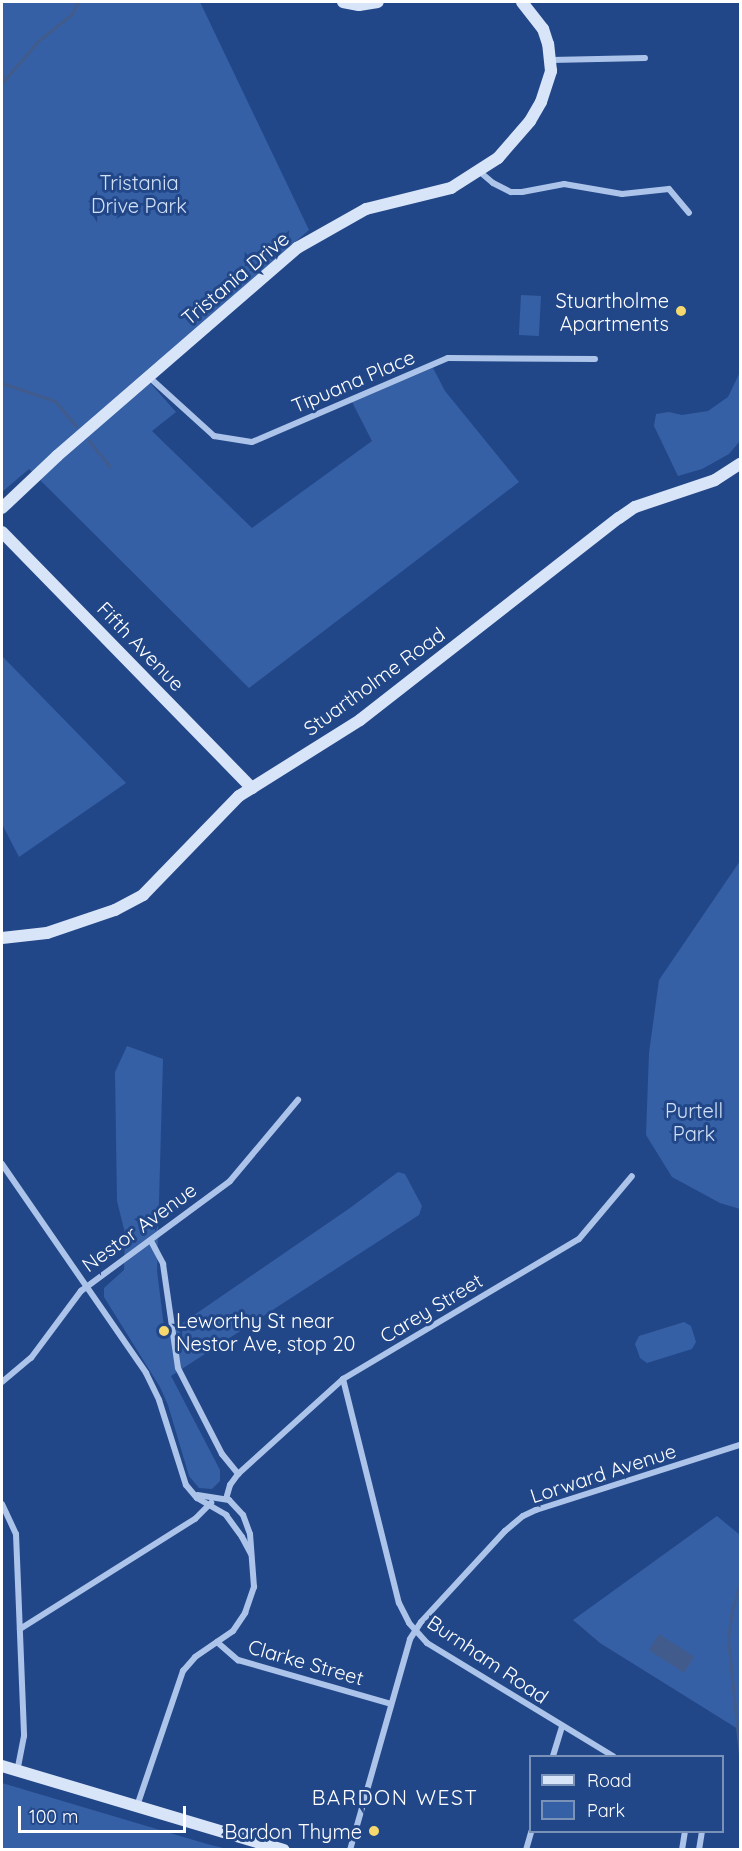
<!DOCTYPE html>
<html>
<head>
<meta charset="utf-8">
<style>
  body { margin:0 }
  #map { position:relative; width:742px; height:1851px; overflow:hidden; background:#224788; font-family:Quicksand,sans-serif }
  div>[style] { position:absolute }
  [style*='--x'] { left:calc(var(--x)*1px); top:calc(var(--y)*1px); width:calc(var(--w)*1px); rotate:calc(var(--a)*1deg) }
  .green>* { inset:0; background:#3660a5; transform-origin:0 0 }
  .water>* { inset:0; background:#415c8c; transform-origin:0 0 }
  .stream>* { height:3px; margin:-1.5px; padding:0 1.5px; transform-origin:1.5px; border-radius:1.5px; background:#415c8c }
  .street>* { height:6px; margin:-3px; padding:0 3px; transform-origin:3px; border-radius:3px; background:#adc4ea }
  .secondary>* { height:12px; margin:-6px; padding:0 6px; transform-origin:6px; border-radius:6px; background:#d8e4f8 }
  .dots>* { width:16px; height:16px; translate:-50% -50%; box-sizing:border-box; border:3px solid #224788; border-radius:50% }
  span { translate:-50% -50%; white-space:nowrap; text-align:center; line-height:1.15; -webkit-text-stroke:6px #224788; paint-order:stroke }
  .park-label { font-size:20px; color:#d1e0f7 }
  .street-label { font-size:20px; color:#fff }
  .poi-label { font-size:20px; color:#fff }
  .right { translate:-100% -50%; text-align:right }
  .left { translate:0 -50%; text-align:left }
  .neighbourhood-label { font-size:21px; color:#fff; letter-spacing:1.5px }
  .frame { position:absolute; inset:0; border:3px solid #fff; pointer-events:none }
  .legend { position:absolute; left:529px; top:1755px; width:195px; height:78px; box-sizing:border-box; background:#224788; border:2px solid #7a91b8; margin:0; padding:8px 10px; list-style:none; font-size:18px; color:#fff }
  .legend li { display:flex; align-items:center; gap:12px; height:30px }
  .legend b { width:30px; border:2px solid #7a91b8 }
  .scale { position:absolute; left:18px; top:1806px; width:168px; height:27px; box-sizing:border-box; border:3px solid #fff; border-top:0; padding-left:8px; font-size:18px; line-height:21px; white-space:nowrap; color:#fff; -webkit-text-stroke:4px #224788; paint-order:stroke }
</style>
</head>
<body>
<div id="map">
  <div class="green">
    <div style="clip-path:polygon(2px 2px,200px 2px,309px 230px,143px 375px,176px 412px,152px 431px,252px 528px,372px 441px,352px 402px,433px 368px,445px 391px,519px 482px,249px 688px,29px 469px,2px 492px)"></div>
    <div style="left:521px;top:295px;width:20px;height:40px;rotate:3deg"></div>
    <div style="clip-path:polygon(740px 372px,740px 441px,729px 454px,702px 469px,678px 476px,654px 426px,656px 414px,669px 412px,682px 415px,708px 411px,728px 397px)"></div>
    <div style="clip-path:polygon(2px 656px,126px 783px,19px 857px,2px 824px)"></div>
    <div style="clip-path:polygon(740px 861px,740px 1209px,720px 1203px,672px 1177px,646px 1135px,649px 1053px,659px 980px)"></div>
    <div style="clip-path:polygon(127px 1046px,163px 1059px,157px 1271px,165px 1335px,350px 1208px,398px 1172px,405px 1174px,422px 1206px,419px 1215px,171px 1376px,220px 1470px,220px 1481px,212px 1489px,199px 1488px,189px 1476px,168px 1405px,160px 1387px,104px 1297px,104px 1288px,124px 1270px,125px 1233px,117px 1201px,115px 1072px)"></div>
    <div style="clip-path:polygon(684px 1322px,691px 1326px,696px 1342px,692px 1349px,647px 1363px,640px 1358px,635px 1344px,639px 1336px)"></div>
    <div style="clip-path:polygon(717px 1516px,740px 1535px,740px 1755px,738px 1729px,600px 1643px,573px 1620px)"></div>
    <div style="clip-path:polygon(2px 1783px,207px 1844px,227px 1849px,2px 1849px)"></div>
  </div>
  <div class="water">
    <div style="left:659px;top:1634px;width:42px;height:19px;rotate:33deg"></div>
  </div>
  <div class="stream">
    <div style="--x:2;--y:83;--w:55;--a:-49.4"></div>
    <div style="--x:38;--y:41;--w:43;--a:-38.5"></div>
    <div style="--x:72;--y:14;--w:13;--a:-63"></div>
    <div style="--x:2;--y:383;--w:56;--a:18.8"></div>
    <div style="--x:55;--y:401;--w:33;--a:50"></div>
    <div style="--x:89;--y:441;--w:33;--a:51"></div>
    <div style="--x:740;--y:1584;--w:27;--a:107"></div>
    <div style="--x:732;--y:1610;--w:29;--a:98"></div>
    <div style="--x:728;--y:1639;--w:117;--a:84.1"></div>
  </div>
  <div class="street">
    <div style="--x:551;--y:60;--w:94;--a:-1.2"></div>
    <div style="--x:480;--y:172;--w:17;--a:40"></div>
    <div style="--x:493;--y:183;--w:20;--a:27"></div>
    <div style="--x:511;--y:192;--w:11;--a:0"></div>
    <div style="--x:522;--y:192;--w:43;--a:-10.8"></div>
    <div style="--x:564;--y:184;--w:59;--a:9.8"></div>
    <div style="--x:622;--y:194;--w:47;--a:-6.1"></div>
    <div style="--x:669;--y:189;--w:31;--a:50"></div>
    <div style="--x:149;--y:377;--w:88;--a:42.2"></div>
    <div style="--x:214;--y:436;--w:38;--a:9"></div>
    <div style="--x:252;--y:442;--w:213;--a:-23.2"></div>
    <div style="--x:448;--y:358;--w:147;--a:0.4"></div>
    <div style="--x:2;--y:1164;--w:254;--a:55.4"></div>
    <div style="--x:146;--y:1373;--w:30;--a:64"></div>
    <div style="--x:159;--y:1400;--w:89;--a:72.4"></div>
    <div style="--x:186;--y:1485;--w:17;--a:50"></div>
    <div style="--x:197;--y:1498;--w:34;--a:30"></div>
    <div style="--x:226;--y:1515;--w:27;--a:54"></div>
    <div style="--x:242;--y:1537;--w:19;--a:62"></div>
    <div style="--x:151;--y:1241;--w:26;--a:62"></div>
    <div style="--x:163;--y:1264;--w:105;--a:81.8"></div>
    <div style="--x:178;--y:1368;--w:97;--a:62.9"></div>
    <div style="--x:222;--y:1454;--w:26;--a:51"></div>
    <div style="--x:343;--y:1379;--w:231;--a:76"></div>
    <div style="--x:399;--y:1603;--w:22;--a:63"></div>
    <div style="--x:409;--y:1623;--w:27;--a:48"></div>
    <div style="--x:427;--y:1643;--w:218;--a:31.3"></div>
    <div style="--x:2;--y:1382;--w:38;--a:-40"></div>
    <div style="--x:31;--y:1358;--w:84;--a:-53.3"></div>
    <div style="--x:81;--y:1291;--w:185;--a:-36.4"></div>
    <div style="--x:230;--y:1181;--w:106;--a:-50"></div>
    <div style="--x:226;--y:1499;--w:15;--a:-74"></div>
    <div style="--x:230;--y:1485;--w:14;--a:-54"></div>
    <div style="--x:238;--y:1474;--w:142;--a:-42.1"></div>
    <div style="--x:343;--y:1379;--w:274;--a:-30.7"></div>
    <div style="--x:579;--y:1239;--w:82;--a:-49.9"></div>
    <div style="--x:2;--y:1504;--w:33;--a:65"></div>
    <div style="--x:16;--y:1534;--w:202;--a:87.7"></div>
    <div style="--x:24;--y:1736;--w:36;--a:101"></div>
    <div style="--x:20;--y:1629;--w:207;--a:-32.2"></div>
    <div style="--x:195;--y:1519;--w:23;--a:-45"></div>
    <div style="--x:217;--y:1642;--w:28;--a:41"></div>
    <div style="--x:238;--y:1660;--w:159;--a:16"></div>
    <div style="--x:553;--y:1756;--w:30;--a:-73"></div>
    <div style="--x:137;--y:1806;--w:143;--a:-71.2"></div>
    <div style="--x:183;--y:1671;--w:18;--a:-49"></div>
    <div style="--x:195;--y:1657;--w:46;--a:-34.4"></div>
    <div style="--x:233;--y:1631;--w:22;--a:-56"></div>
    <div style="--x:245;--y:1613;--w:28;--a:-71"></div>
    <div style="--x:254;--y:1587;--w:53;--a:-94.3"></div>
    <div style="--x:250;--y:1534;--w:20;--a:-110"></div>
    <div style="--x:243;--y:1515;--w:21;--a:-133"></div>
    <div style="--x:229;--y:1500;--w:32;--a:-171"></div>
    <div style="--x:350;--y:1850;--w:219;--a:-74.1"></div>
    <div style="--x:410;--y:1639;--w:20;--a:-57"></div>
    <div style="--x:421;--y:1622;--w:124;--a:-47.3"></div>
    <div style="--x:505;--y:1531;--w:23;--a:-40"></div>
    <div style="--x:523;--y:1516;--w:14;--a:-25"></div>
    <div style="--x:536;--y:1510;--w:214;--a:-17.7"></div>
    <div style="--x:526;--y:1850;--w:19;--a:-74"></div>
    <div style="--x:682;--y:1850;--w:18;--a:-81"></div>
    <div style="--x:699;--y:1850;--w:18;--a:-81"></div>
  </div>
  <div class="secondary">
    <div style="--x:343;--y:2;--w:16;--a:11"></div>
    <div style="--x:359;--y:5;--w:19;--a:-9"></div>
    <div style="--x:2;--y:508;--w:76;--a:-43.4"></div>
    <div style="--x:57;--y:456;--w:318;--a:-40.9"></div>
    <div style="--x:297;--y:248;--w:79;--a:-29.5"></div>
    <div style="--x:366;--y:209;--w:88;--a:-13.9"></div>
    <div style="--x:451;--y:188;--w:56;--a:-32.6"></div>
    <div style="--x:498;--y:158;--w:49;--a:-49.1"></div>
    <div style="--x:530;--y:121;--w:22;--a:-60"></div>
    <div style="--x:541;--y:102;--w:33;--a:-72"></div>
    <div style="--x:551;--y:71;--w:27;--a:-96"></div>
    <div style="--x:548;--y:44;--w:16;--a:-108"></div>
    <div style="--x:543;--y:29;--w:34;--a:-128"></div>
    <div style="--x:2;--y:532;--w:358;--a:45.7"></div>
    <div style="--x:2;--y:938;--w:45;--a:-6.3"></div>
    <div style="--x:47;--y:933;--w:72;--a:-18.7"></div>
    <div style="--x:115;--y:910;--w:32;--a:-28"></div>
    <div style="--x:143;--y:895;--w:138;--a:-45.9"></div>
    <div style="--x:239;--y:796;--w:143;--a:-32.1"></div>
    <div style="--x:360;--y:720;--w:328;--a:-38"></div>
    <div style="--x:619;--y:518;--w:19;--a:-35"></div>
    <div style="--x:635;--y:507;--w:84;--a:-18.6"></div>
    <div style="--x:715;--y:480;--w:30;--a:-33"></div>
    <div style="--x:2;--y:1766;--w:294;--a:16.6"></div>
  </div>
  <div class="dots">
    <div style="left:681px;top:311px;background:#f6d86f"></div>
    <div style="left:164px;top:1331px;background:#f6d86f"></div>
    <div style="left:374px;top:1831px;background:#f6d86f"></div>
  </div>
  <div class="park-label">
    <span style="left:139px;top:194px">Tristania<br>Drive Park</span>
    <span style="left:694px;top:1122px">Purtell<br>Park</span>
  </div>
  <div class="street-label">
    <span style="left:235px;top:278px;rotate:-40deg">Tristania Drive</span>
    <span style="left:353px;top:381px;rotate:-23deg">Tipuana Place</span>
    <span style="left:141px;top:646px;rotate:46deg">Fifth Avenue</span>
    <span style="left:374px;top:681px;rotate:-36deg">Stuartholme Road</span>
    <span style="left:139px;top:1227px;rotate:-36deg">Nestor Avenue</span>
    <span style="left:431px;top:1308px;rotate:-31deg">Carey Street</span>
    <span style="left:603px;top:1473px;rotate:-18deg">Lorward Avenue</span>
    <span style="left:488px;top:1659px;rotate:34deg">Burnham Road</span>
    <span style="left:306px;top:1662px;rotate:16deg">Clarke Street</span>
  </div>
  <div class="poi-label">
    <span class="right" style="left:669px;top:312px">Stuartholme<br>Apartments</span>
    <span class="left" style="left:176px;top:1332px">Leworthy St near<br>Nestor Ave, stop 20</span>
    <span class="right" style="left:362px;top:1831px">Bardon Thyme</span>
  </div>
  <div class="neighbourhood-label">
    <span style="left:395px;top:1797px">BARDON WEST</span>
  </div>
  <div class="frame"></div>
  <ul class="legend">
  <li><b style="height:8px;background:#d8e4f8"></b>Road</li>
  <li><b style="height:16px;background:#3660a5"></b>Park</li>
  </ul>
  <div class="scale">100 m</div>
</div>
</body>
</html>
